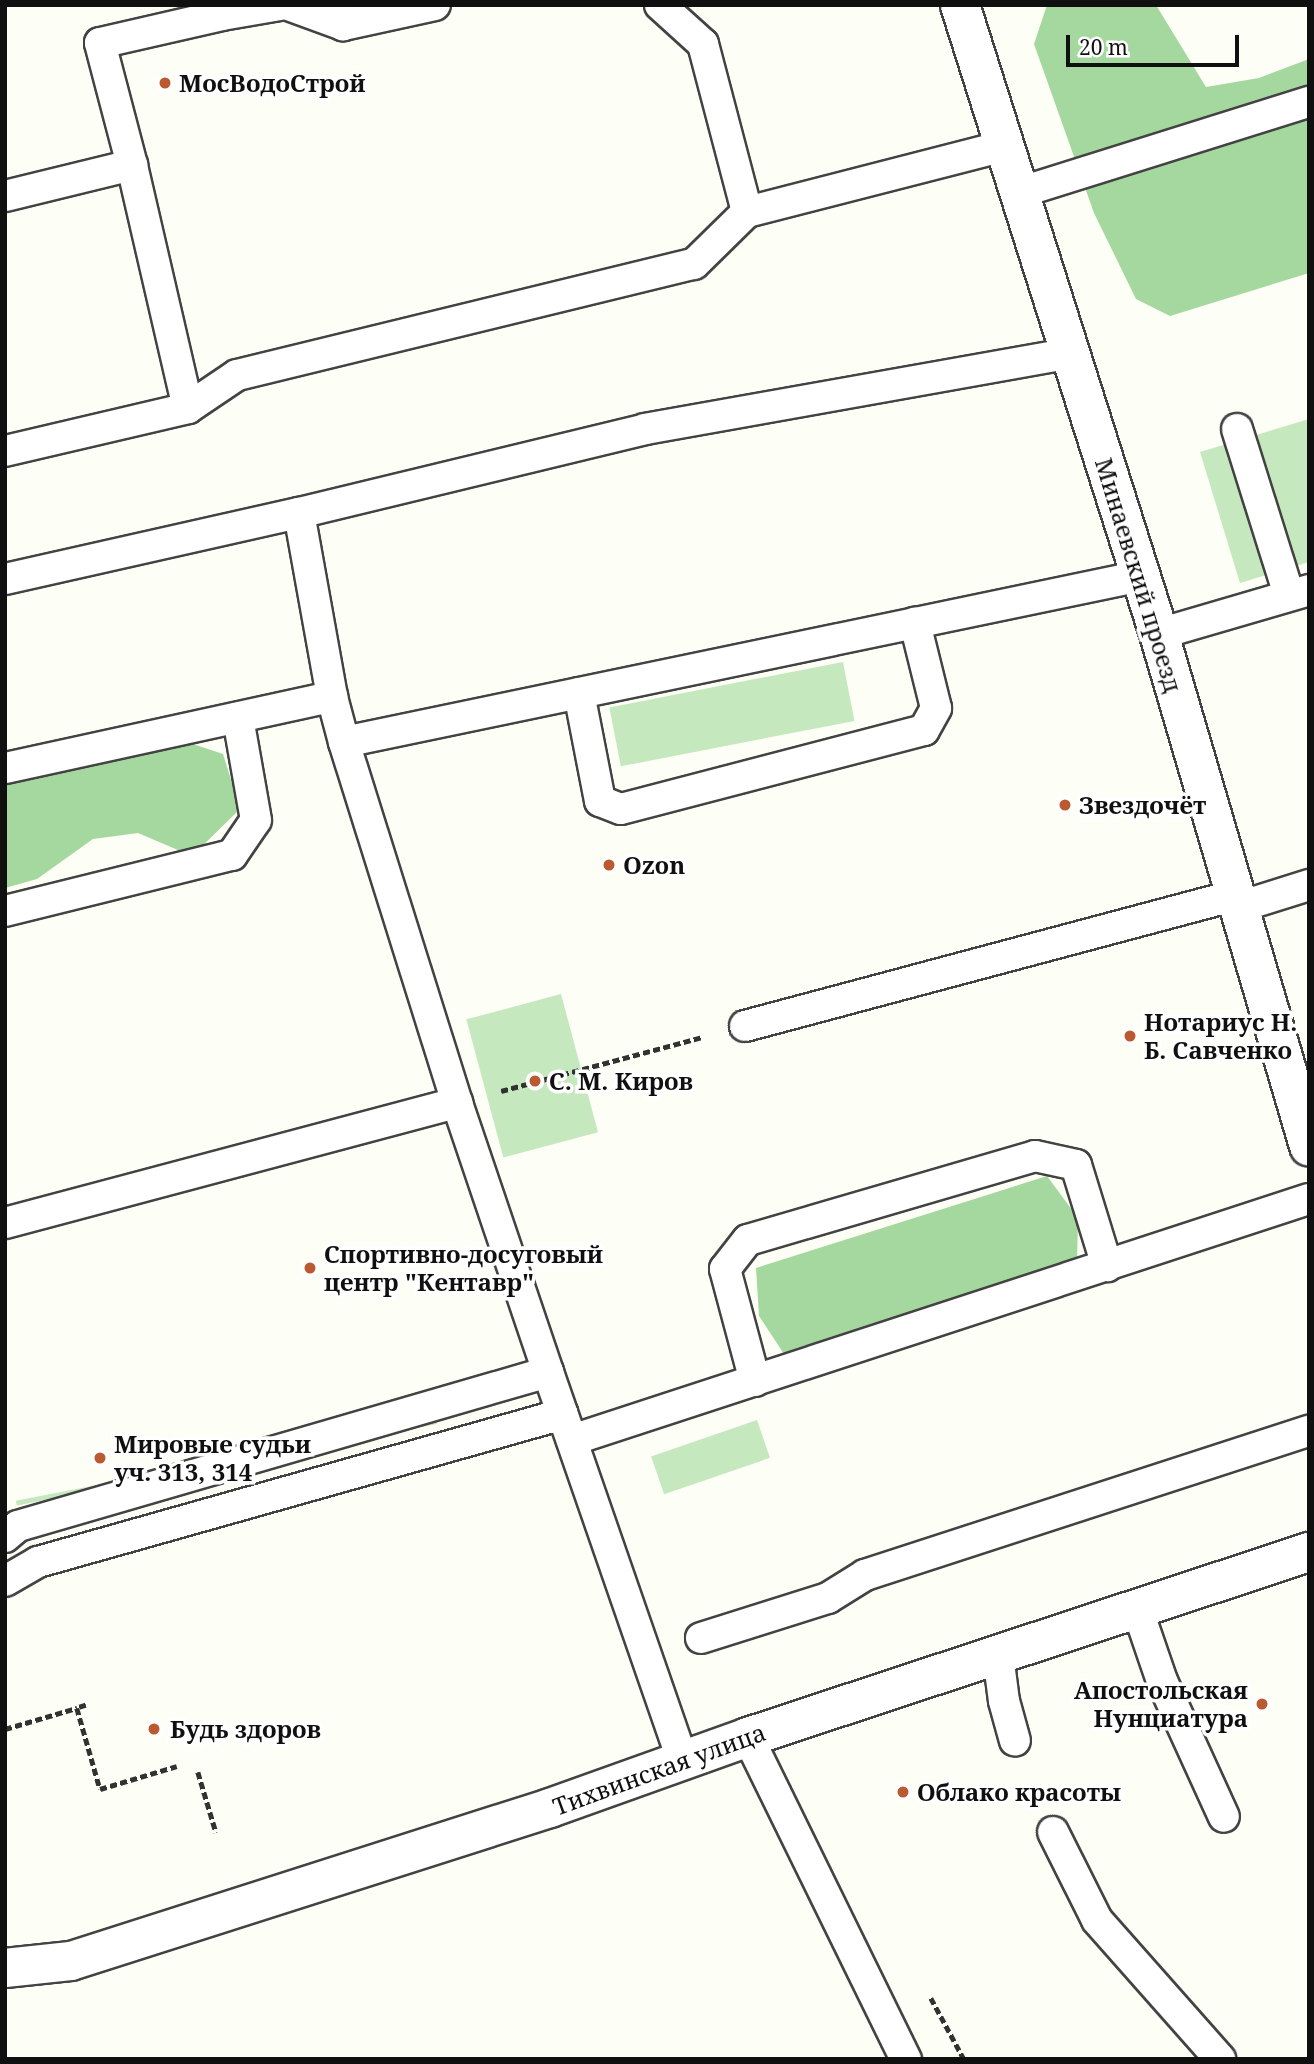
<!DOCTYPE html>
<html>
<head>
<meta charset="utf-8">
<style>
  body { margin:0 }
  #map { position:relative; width:1314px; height:2064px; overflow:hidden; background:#fdfef5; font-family:"Noto Serif",serif }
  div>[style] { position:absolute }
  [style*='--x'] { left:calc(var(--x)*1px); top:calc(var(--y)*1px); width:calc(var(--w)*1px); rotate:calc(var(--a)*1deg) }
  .green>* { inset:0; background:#c6e8bf; transform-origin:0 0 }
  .forest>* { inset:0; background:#a5d89f }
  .path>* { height:4.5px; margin-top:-2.25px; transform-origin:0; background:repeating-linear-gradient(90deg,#323232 0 7px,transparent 0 10.5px) }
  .roads { filter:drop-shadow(2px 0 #434343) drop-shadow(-2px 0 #434343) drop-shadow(0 2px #434343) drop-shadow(0 -2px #434343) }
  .service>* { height:30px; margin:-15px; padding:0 15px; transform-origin:15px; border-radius:15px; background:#fff }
  .minor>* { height:38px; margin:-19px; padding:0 19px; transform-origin:19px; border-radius:19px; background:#fff }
  .tertiary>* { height:38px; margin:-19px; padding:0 19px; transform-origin:19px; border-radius:19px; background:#fff }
  .dots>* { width:19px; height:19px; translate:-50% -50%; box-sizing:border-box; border:4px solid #fff; border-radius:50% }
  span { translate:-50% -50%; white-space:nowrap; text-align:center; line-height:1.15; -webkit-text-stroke:7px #fff; paint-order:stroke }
  .poi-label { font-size:24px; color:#101010; font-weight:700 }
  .left { translate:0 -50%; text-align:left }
  .right { translate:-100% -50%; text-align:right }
  .street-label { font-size:24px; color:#101010 }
  .frame { position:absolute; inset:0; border:7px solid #101010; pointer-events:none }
  .scale { position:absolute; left:1066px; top:35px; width:173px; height:32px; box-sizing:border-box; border:4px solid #101010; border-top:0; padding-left:9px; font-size:21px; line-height:24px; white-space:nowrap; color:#101010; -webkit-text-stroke:5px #fff; paint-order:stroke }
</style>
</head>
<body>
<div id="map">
  <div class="green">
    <div style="clip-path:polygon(1309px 419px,1309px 562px,1240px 583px,1200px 452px)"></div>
    <div style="left:843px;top:662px;width:60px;height:238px;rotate:79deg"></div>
    <div style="left:561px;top:994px;width:143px;height:98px;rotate:75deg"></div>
    <div style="left:436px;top:1419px;width:5px;height:428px;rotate:79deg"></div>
    <div style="left:757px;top:1420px;width:40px;height:112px;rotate:71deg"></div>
  </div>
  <div class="forest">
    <div style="clip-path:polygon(1047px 5px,1156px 5px,1206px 87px,1259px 78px,1309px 59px,1309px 273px,1170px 316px,1136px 299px,1094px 213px,1034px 44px)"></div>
    <div style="clip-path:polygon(181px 740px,223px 754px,240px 809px,192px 856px,138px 833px,93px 839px,37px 879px,5px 888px,5px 783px)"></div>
    <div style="clip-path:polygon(1047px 1176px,1078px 1218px,1077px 1263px,784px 1354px,759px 1316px,756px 1268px)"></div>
  </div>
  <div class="path">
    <div style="--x:501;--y:1091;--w:209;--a:-15"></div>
    <div style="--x:86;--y:1705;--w:9;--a:162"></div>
    <div style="--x:77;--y:1708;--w:84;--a:74.1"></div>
    <div style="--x:100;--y:1789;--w:80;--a:-16.6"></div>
    <div style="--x:5;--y:1729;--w:75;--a:-16.3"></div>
    <div style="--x:198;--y:1772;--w:63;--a:73.3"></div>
    <div style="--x:931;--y:1998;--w:69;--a:61.6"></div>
  </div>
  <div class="roads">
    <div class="service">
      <div style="--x:288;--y:5;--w:59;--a:20"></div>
      <div style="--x:338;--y:5;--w:21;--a:76"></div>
      <div style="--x:343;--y:25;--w:94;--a:-12.3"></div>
      <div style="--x:660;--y:5;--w:58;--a:42.2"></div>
      <div style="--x:703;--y:44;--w:174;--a:75.3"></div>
      <div style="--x:1018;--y:193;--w:305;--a:-17.4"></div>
      <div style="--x:5;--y:196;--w:131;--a:-13.7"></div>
      <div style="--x:188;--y:408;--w:249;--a:-103"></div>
      <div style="--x:132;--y:165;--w:126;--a:-104.7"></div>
      <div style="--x:100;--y:43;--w:125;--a:-12.9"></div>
      <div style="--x:222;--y:15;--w:59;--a:-9.8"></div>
      <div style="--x:1237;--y:429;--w:174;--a:72.6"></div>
      <div style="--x:5;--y:451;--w:188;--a:-13.2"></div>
      <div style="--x:188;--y:408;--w:59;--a:-34"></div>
      <div style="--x:237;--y:375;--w:470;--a:-13.7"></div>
      <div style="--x:694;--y:264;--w:74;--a:-44.5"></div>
      <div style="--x:747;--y:212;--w:265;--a:-14.4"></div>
      <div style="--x:299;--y:513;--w:187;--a:79.8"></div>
      <div style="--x:332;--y:697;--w:47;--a:75.1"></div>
      <div style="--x:344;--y:742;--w:378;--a:72.6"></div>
      <div style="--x:457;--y:1103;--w:284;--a:71.3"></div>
      <div style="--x:5;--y:579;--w:301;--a:-12.7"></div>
      <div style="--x:299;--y:513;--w:356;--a:-13.6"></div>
      <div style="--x:645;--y:429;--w:430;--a:-10.1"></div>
      <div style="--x:1159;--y:634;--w:156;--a:-16.3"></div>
      <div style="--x:579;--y:693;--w:110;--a:79"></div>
      <div style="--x:600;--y:801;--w:22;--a:21"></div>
      <div style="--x:621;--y:809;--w:313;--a:-14.6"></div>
      <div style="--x:924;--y:730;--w:25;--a:-61"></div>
      <div style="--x:936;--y:708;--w:88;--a:-103.9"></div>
      <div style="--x:344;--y:742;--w:814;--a:-11.77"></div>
      <div style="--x:5;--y:768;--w:335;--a:-12.3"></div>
      <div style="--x:1239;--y:907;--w:73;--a:-17.4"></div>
      <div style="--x:5;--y:911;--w:234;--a:-13.9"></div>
      <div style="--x:232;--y:855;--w:42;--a:-55.6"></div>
      <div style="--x:256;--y:820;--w:104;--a:-100"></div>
      <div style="--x:745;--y:1026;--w:508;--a:-14.94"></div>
      <div style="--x:5;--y:1223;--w:468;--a:-14.9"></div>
      <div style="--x:755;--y:1381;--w:116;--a:-105"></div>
      <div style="--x:725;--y:1269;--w:37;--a:-52"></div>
      <div style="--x:748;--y:1240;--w:299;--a:-16.3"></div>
      <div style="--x:1035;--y:1156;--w:42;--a:12.4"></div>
      <div style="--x:1076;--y:1165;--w:106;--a:72.9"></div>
      <div style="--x:572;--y:1440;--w:775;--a:-18.11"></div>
      <div style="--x:5;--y:1537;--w:17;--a:-40"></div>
      <div style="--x:18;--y:1526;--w:552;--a:-16.2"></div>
      <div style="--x:548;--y:1372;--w:413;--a:70.9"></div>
      <div style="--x:5;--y:1581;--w:38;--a:-30"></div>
      <div style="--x:38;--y:1562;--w:545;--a:-15.74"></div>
      <div style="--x:1137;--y:1608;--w:77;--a:71.1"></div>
      <div style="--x:1162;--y:1681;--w:149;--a:65.5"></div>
      <div style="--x:701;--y:1638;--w:133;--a:-17.5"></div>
      <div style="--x:828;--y:1598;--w:44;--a:-31.9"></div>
      <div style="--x:865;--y:1575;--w:467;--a:-18"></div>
      <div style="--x:998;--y:1655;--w:46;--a:82.6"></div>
      <div style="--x:1004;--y:1701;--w:41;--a:74.6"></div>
      <div style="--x:748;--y:1737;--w:359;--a:63.9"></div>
      <div style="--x:1053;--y:1832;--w:98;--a:63.4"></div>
      <div style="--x:1097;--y:1920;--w:186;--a:48.5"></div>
    </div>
    <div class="minor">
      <div style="--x:960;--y:5;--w:660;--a:72.44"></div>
      <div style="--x:1159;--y:634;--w:534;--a:73.67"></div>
    </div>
    <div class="tertiary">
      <div style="--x:5;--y:1968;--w:66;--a:-6.1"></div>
      <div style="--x:71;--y:1961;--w:503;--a:-17.71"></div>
      <div style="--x:550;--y:1808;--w:210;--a:-19.7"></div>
      <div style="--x:748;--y:1737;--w:591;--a:-18.25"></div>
    </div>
  </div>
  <div class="dots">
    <div style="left:165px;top:83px;background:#b95a30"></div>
    <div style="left:1065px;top:805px;background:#b95a30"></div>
    <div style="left:609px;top:865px;background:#b95a30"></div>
    <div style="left:1130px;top:1036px;background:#b95a30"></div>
    <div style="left:535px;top:1081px;background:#b95a30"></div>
    <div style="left:310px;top:1268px;background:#b95a30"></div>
    <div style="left:100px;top:1458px;background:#b95a30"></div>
    <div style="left:1262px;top:1704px;background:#b95a30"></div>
    <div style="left:154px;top:1729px;background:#b95a30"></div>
    <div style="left:903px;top:1792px;background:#b95a30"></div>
  </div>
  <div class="poi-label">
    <span class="left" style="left:179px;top:83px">МосВодоСтрой</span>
    <span class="left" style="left:1079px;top:805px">Звездочёт</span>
    <span class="left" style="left:623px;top:865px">Ozon</span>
    <span class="left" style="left:1144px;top:1036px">Нотариус Н.<br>Б. Савченко</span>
    <span class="left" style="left:549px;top:1081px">С. М. Киров</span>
    <span class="left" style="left:324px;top:1268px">Спортивно-досуговый<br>центр "Кентавр"</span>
    <span class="left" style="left:114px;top:1458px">Мировые судьи<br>уч. 313, 314</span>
    <span class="right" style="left:1248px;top:1704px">Апостольская<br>Нунциатура</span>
    <span class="left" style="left:170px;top:1729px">Будь здоров</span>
    <span class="left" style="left:917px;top:1792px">Облако красоты</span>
  </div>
  <div class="street-label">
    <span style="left:1139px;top:575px;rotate:73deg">Минаевский проезд</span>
    <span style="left:659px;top:1769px;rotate:-20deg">Тихвинская улица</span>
  </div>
  <div class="frame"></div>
  <div class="scale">20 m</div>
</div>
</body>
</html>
